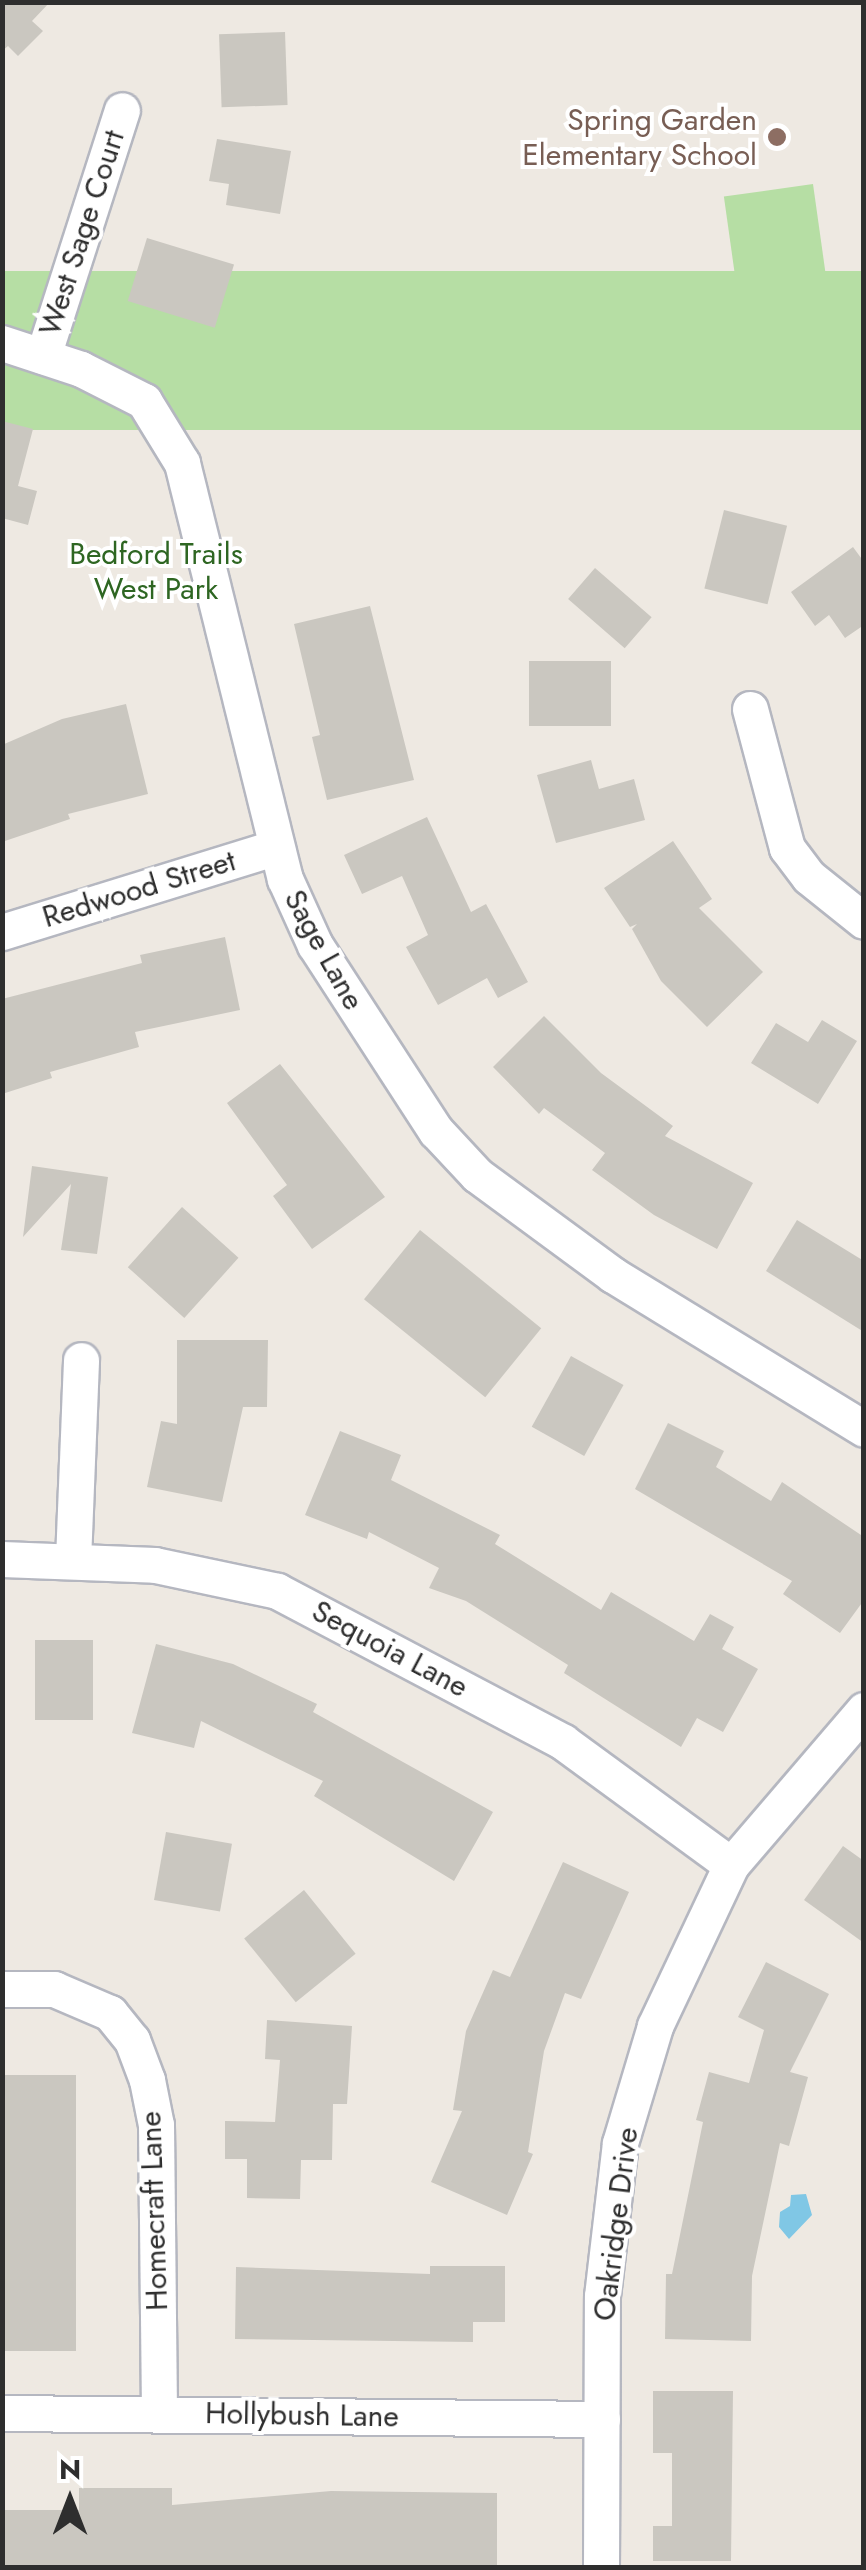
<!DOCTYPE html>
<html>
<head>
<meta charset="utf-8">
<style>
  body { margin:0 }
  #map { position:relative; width:866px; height:2570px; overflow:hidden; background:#eee9e2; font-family:Jost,sans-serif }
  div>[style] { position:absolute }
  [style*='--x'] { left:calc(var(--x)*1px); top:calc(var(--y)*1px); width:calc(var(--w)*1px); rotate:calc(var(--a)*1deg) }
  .green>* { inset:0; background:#b6dea4; transform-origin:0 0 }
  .water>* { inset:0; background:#80c7e5 }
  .building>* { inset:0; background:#cac7c0; transform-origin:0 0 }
  .roads { filter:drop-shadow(2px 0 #b5b7c0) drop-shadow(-2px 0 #b5b7c0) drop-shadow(0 2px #b5b7c0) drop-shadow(0 -2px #b5b7c0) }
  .minor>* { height:35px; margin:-17.5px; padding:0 17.5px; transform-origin:17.5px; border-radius:17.5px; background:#fff }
  .dots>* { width:28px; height:28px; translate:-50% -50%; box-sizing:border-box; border:5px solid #fff; border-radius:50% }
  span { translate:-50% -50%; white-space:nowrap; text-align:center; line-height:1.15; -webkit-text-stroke:8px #fff; paint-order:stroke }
  .education-label { font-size:30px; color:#785e54 }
  .right { translate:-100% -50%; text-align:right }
  .street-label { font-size:30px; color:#2e2e2e }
  .park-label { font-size:30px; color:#2e6622 }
  .frame { position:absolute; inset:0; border:5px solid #2e2e2e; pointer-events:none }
  .north { position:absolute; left:20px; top:2450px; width:100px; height:100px; -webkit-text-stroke:8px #fff; paint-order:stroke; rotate:0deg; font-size:28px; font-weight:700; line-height:40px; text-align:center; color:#2e2e2e }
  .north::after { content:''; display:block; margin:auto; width:35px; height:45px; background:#2e2e2e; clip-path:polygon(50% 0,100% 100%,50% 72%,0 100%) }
</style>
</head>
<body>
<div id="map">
  <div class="green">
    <div style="left:813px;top:184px;width:88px;height:90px;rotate:82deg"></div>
    <div style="left:863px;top:271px;width:159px;height:900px;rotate:90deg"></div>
  </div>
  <div class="water">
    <div style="clip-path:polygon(806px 2194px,812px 2215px,789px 2239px,779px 2227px,780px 2212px,790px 2206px,791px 2195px)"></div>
  </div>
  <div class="building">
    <div style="clip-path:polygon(2px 2px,50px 2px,32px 21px,43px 31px,18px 56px,8px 46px,2px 51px)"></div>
    <div style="left:285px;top:32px;width:73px;height:66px;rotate:88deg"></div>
    <div style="clip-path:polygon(217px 139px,291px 151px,280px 214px,226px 205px,229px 184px,209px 181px)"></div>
    <div style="left:147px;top:238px;width:91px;height:66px;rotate:17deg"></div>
    <div style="clip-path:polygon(2px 421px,33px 429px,18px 486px,37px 491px,28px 525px,2px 518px)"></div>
    <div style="left:724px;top:510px;width:65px;height:81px;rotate:14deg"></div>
    <div style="clip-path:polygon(853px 547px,864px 562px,864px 625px,845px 638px,829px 615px,815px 626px,791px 592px)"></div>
    <div style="left:595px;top:568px;width:75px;height:41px;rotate:41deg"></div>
    <div style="clip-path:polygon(370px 606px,414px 780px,327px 800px,312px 737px,320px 735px,294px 624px)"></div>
    <div style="left:529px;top:661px;width:82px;height:65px"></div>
    <div style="clip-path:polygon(126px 704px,148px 794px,68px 814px,70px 819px,2px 842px,2px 745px,62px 719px)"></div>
    <div style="clip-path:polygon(591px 760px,599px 789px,634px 779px,645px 820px,556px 843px,537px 775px)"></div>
    <div style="clip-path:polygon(427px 817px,471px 912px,486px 904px,528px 982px,498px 998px,487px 978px,438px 1005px,406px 947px,428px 935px,402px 876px,362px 894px,344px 855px)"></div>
    <div style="clip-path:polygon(673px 841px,712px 899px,699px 908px,763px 972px,707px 1027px,661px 981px,632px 929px,637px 924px,630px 927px,604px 888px)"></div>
    <div style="clip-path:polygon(225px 937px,240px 1010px,135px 1032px,139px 1047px,50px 1072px,52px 1078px,2px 1094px,2px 999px,142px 963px,140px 955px)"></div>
    <div style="clip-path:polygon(544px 1016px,601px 1073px,673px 1126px,665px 1136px,753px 1183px,717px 1249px,654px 1215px,592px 1170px,605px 1153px,544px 1108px,539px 1114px,493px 1067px)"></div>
    <div style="clip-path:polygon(822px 1020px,857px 1041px,818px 1104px,751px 1063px,776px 1023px,808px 1042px)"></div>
    <div style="clip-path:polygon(280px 1064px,385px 1197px,312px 1249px,273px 1196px,287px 1185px,227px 1103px)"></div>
    <div style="clip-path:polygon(32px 1166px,108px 1177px,97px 1254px,61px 1250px,71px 1184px,23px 1237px)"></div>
    <div style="left:182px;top:1207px;width:76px;height:81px;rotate:42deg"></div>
    <div style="clip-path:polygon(797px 1220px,864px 1261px,864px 1332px,766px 1271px)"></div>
    <div style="left:420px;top:1230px;width:156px;height:89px;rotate:39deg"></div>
    <div style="clip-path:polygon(177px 1340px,268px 1340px,267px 1407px,243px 1407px,222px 1502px,147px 1487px,161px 1421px,177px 1424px)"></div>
    <div style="left:571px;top:1356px;width:60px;height:81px;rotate:29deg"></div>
    <div style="clip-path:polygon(668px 1423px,724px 1451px,716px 1467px,771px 1501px,782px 1482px,864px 1537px,864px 1600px,840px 1633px,783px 1594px,792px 1581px,635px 1489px)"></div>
    <div style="clip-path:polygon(340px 1431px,401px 1455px,391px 1480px,500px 1535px,495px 1544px,601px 1610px,611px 1592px,694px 1641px,710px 1614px,734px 1627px,722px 1649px,758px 1669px,723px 1732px,697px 1718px,681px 1747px,564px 1673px,568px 1665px,466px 1601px,429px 1588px,439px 1568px,369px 1532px,367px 1539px,305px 1515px)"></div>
    <div style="left:35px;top:1640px;width:58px;height:80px"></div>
    <div style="clip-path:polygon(156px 1644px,233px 1664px,317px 1704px,313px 1712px,493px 1812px,454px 1881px,314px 1796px,323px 1781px,201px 1721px,194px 1748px,132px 1733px)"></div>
    <div style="left:166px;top:1832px;width:67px;height:69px;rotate:10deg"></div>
    <div style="clip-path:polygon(843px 1846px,864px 1861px,864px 1943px,804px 1900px)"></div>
    <div style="clip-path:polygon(563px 1862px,629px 1892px,581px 1999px,565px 1993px,544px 2051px,528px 2152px,533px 2154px,507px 2215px,431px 2182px,462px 2111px,453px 2110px,466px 2031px,493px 1970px,510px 1977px)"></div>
    <div style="left:304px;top:1890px;width:82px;height:77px;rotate:51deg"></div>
    <div style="clip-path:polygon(766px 1962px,829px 1994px,790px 2072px,808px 2077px,789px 2146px,780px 2143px,752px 2276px,751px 2341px,665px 2339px,666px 2274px,672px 2274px,703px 2122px,696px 2120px,709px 2072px,749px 2083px,764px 2030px,738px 2017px)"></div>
    <div style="clip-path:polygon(267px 2020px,352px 2026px,347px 2104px,333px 2104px,332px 2160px,301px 2160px,300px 2199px,247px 2198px,247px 2159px,225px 2159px,225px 2121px,275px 2122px,280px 2060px,265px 2059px)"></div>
    <div style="left:2px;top:2075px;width:74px;height:276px"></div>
    <div style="clip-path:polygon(430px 2266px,505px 2266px,505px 2322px,473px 2322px,473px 2342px,235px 2339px,236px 2267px,430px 2274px)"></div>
    <div style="clip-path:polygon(653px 2391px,733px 2391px,731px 2561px,653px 2561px,653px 2526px,672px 2526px,672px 2453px,653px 2453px)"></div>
    <div style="clip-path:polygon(79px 2488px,172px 2488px,172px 2505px,331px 2491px,497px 2493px,497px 2567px,2px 2568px,2px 2510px,79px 2510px)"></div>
  </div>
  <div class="roads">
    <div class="minor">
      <div style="--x:2;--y:343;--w:83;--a:18.2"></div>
      <div style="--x:81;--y:369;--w:71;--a:26.9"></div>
      <div style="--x:144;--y:401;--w:73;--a:58.5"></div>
      <div style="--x:182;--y:463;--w:429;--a:76.1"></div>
      <div style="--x:285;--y:879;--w:72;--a:65.6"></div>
      <div style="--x:315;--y:945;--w:222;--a:57"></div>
      <div style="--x:436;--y:1131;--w:60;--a:47"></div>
      <div style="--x:477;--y:1175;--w:169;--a:36.3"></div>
      <div style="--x:613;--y:1275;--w:294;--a:31.5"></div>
      <div style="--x:43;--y:356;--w:258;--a:-72.2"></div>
      <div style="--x:750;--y:709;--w:144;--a:75.1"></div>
      <div style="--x:787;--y:848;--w:36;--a:53"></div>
      <div style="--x:809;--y:877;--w:70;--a:38.7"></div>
      <div style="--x:2;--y:932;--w:287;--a:-17.2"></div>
      <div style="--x:2;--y:1559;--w:153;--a:2.2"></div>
      <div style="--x:155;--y:1565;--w:125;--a:12"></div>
      <div style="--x:277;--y:1591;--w:323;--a:27.8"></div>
      <div style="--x:563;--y:1742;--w:208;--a:36.2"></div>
      <div style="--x:73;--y:1560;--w:200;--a:-87.7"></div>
      <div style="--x:2;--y:1989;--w:52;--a:0"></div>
      <div style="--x:54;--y:1989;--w:61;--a:23.2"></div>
      <div style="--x:110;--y:2013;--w:35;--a:51"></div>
      <div style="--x:132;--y:2040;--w:43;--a:69.4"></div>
      <div style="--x:147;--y:2080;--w:46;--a:78.7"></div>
      <div style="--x:156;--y:2125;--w:288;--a:89.4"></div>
      <div style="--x:2;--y:2413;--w:600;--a:0.57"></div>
      <div style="--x:601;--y:2568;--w:272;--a:-89.8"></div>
      <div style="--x:602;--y:2296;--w:154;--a:-83.3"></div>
      <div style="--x:620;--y:2143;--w:122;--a:-73.3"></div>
      <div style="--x:655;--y:2026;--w:178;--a:-64.7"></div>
      <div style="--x:731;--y:1865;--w:204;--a:-49.4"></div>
    </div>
  </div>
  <div class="dots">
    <div style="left:777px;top:137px;background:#8d6e63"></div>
  </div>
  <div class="education-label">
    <span class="right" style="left:757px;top:137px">Spring Garden<br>Elementary School</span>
  </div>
  <div class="street-label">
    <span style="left:82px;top:233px;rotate:-72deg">West Sage Court</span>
    <span style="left:139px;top:889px;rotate:-17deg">Redwood Street</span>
    <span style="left:324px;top:950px;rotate:61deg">Sage Lane</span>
    <span style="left:390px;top:1649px;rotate:28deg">Sequoia Lane</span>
    <span style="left:154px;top:2211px;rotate:-92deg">Homecraft Lane</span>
    <span style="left:616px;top:2224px;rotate:-83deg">Oakridge Drive</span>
    <span style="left:302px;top:2415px;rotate:1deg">Hollybush Lane</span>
  </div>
  <div class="park-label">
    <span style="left:156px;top:571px">Bedford Trails<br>West Park</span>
  </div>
  <div class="frame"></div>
  <div class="north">N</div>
</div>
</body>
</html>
